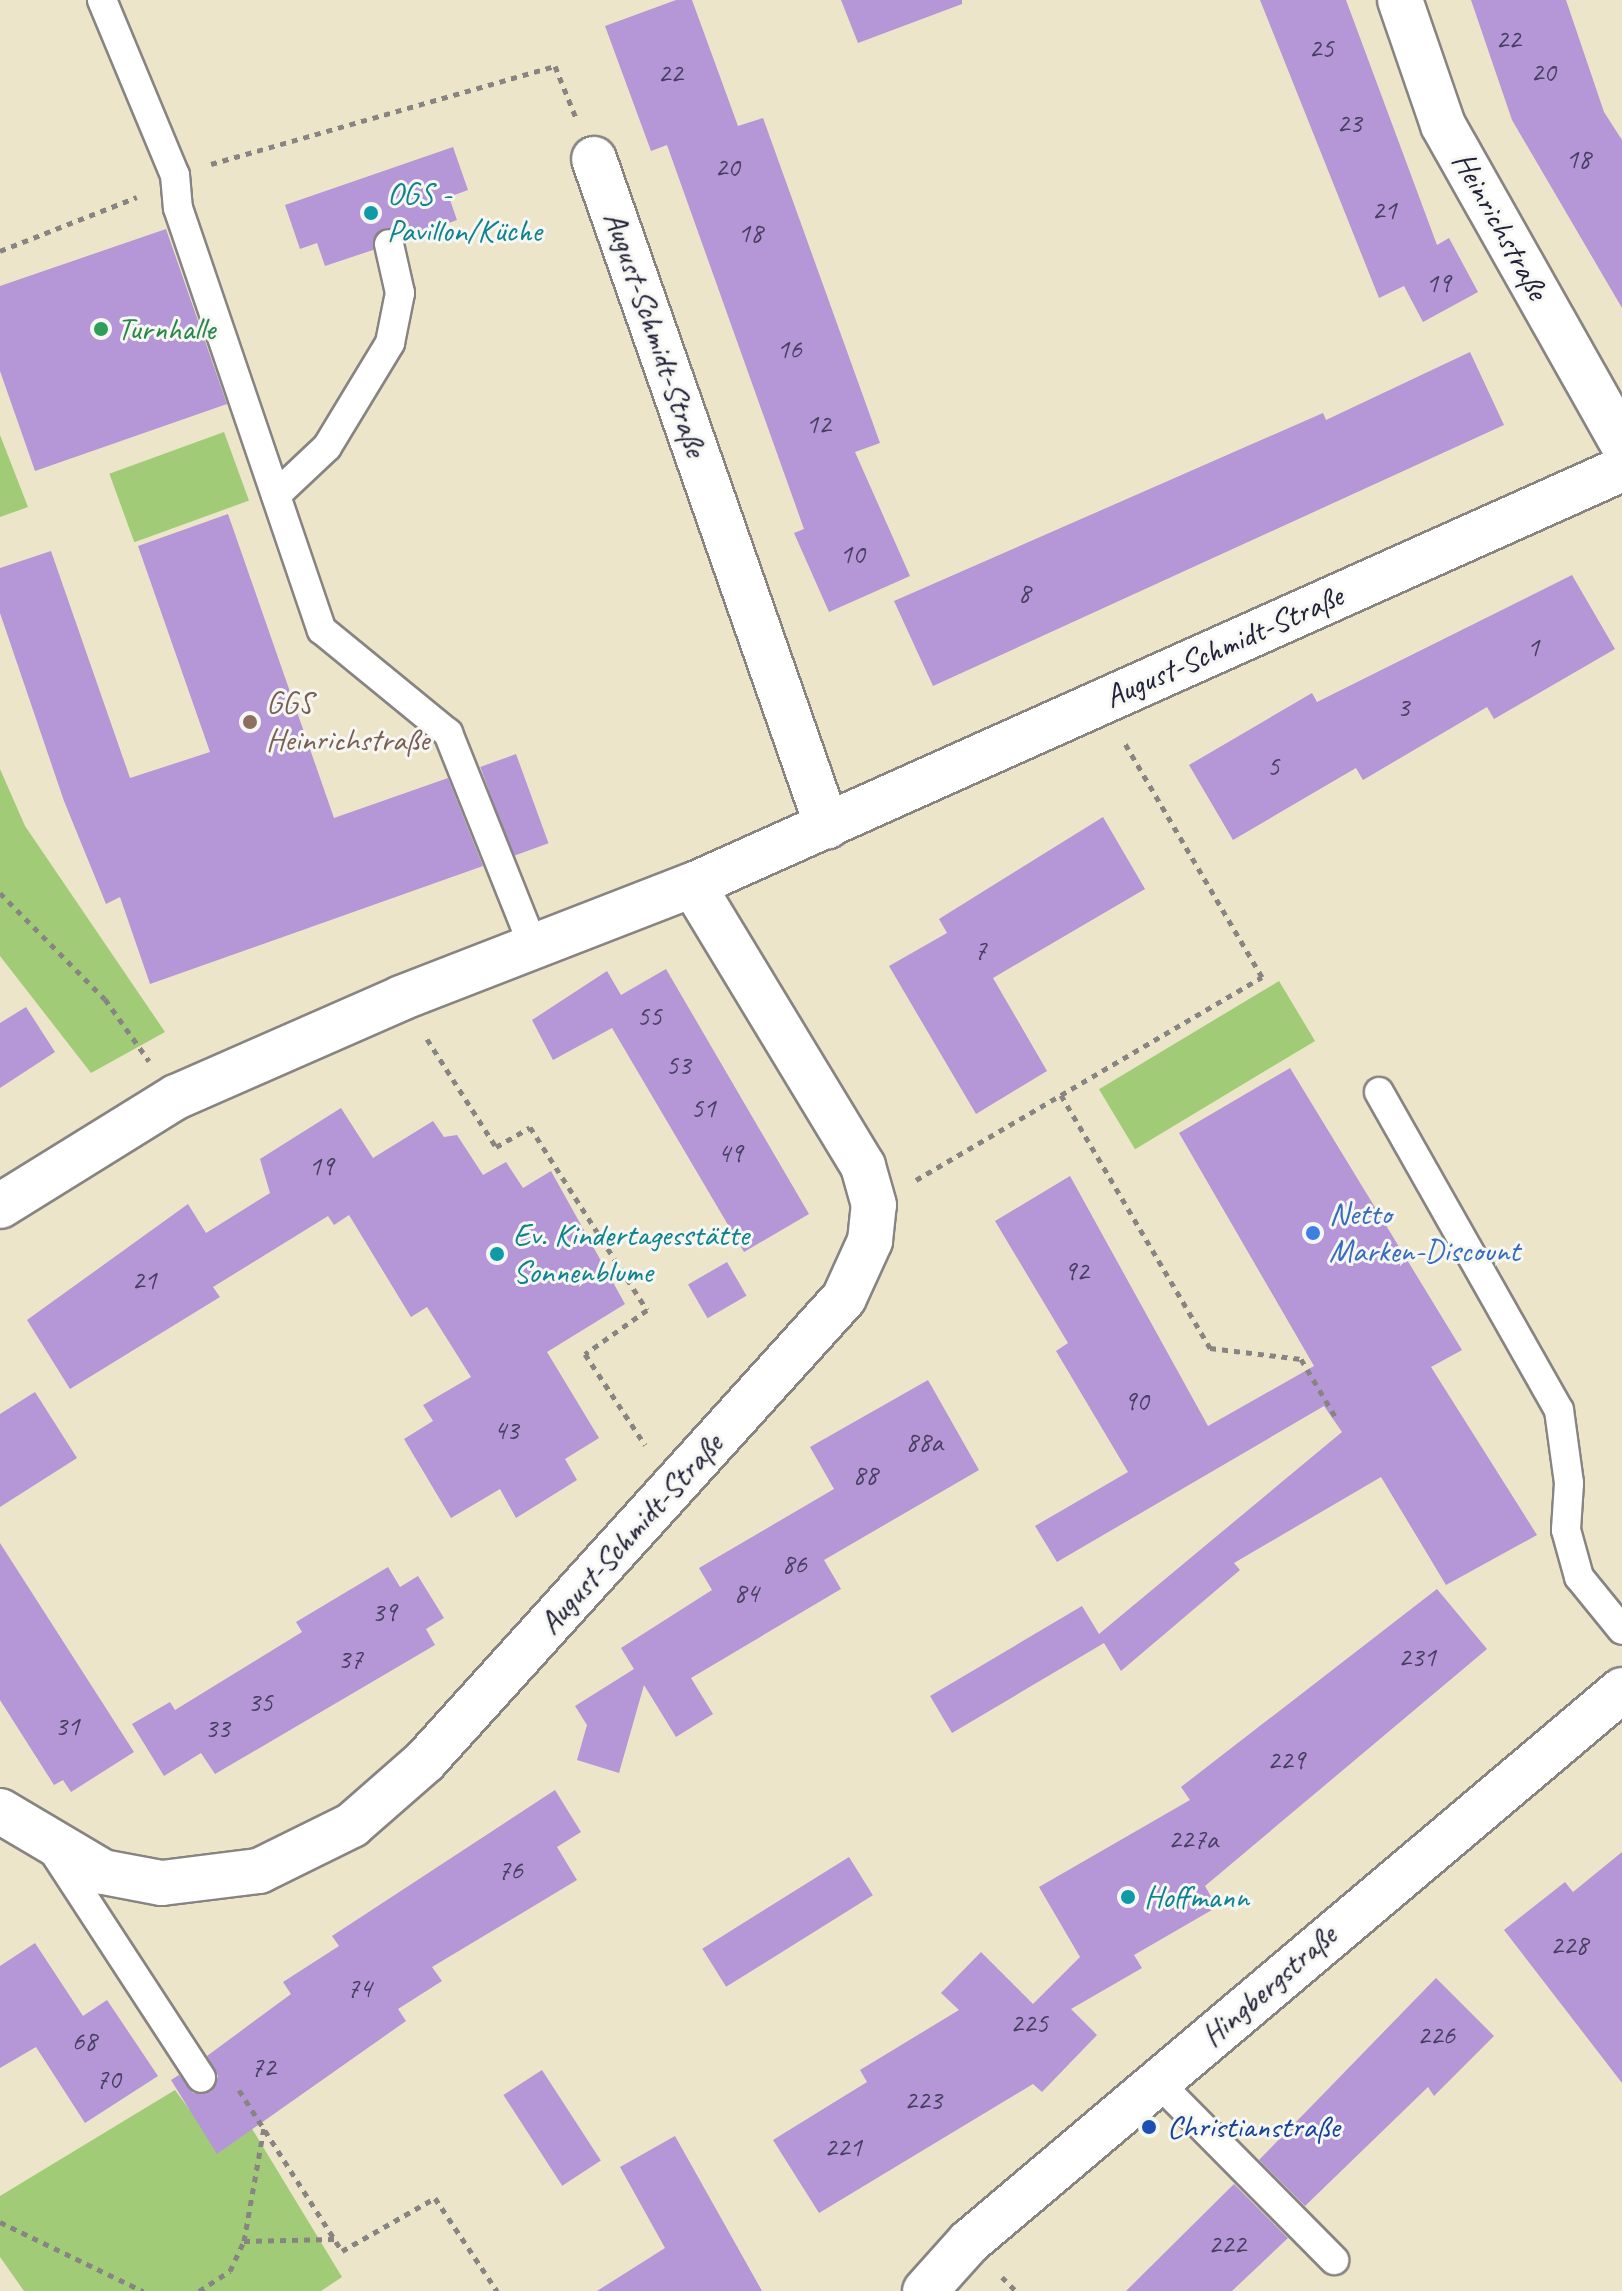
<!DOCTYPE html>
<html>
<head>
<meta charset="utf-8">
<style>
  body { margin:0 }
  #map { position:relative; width:1622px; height:2291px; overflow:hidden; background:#ece5ca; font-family:Caveat,sans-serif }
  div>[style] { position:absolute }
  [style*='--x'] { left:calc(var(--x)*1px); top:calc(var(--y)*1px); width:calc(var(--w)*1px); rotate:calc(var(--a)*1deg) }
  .green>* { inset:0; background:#a1cb77; transform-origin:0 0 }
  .building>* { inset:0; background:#b596d7; transform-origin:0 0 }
  .path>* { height:5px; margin-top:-2.5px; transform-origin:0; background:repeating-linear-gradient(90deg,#878482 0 6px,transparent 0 12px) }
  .roads { filter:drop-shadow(2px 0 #878482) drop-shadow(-2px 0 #878482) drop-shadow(0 2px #878482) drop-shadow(0 -2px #878482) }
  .service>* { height:28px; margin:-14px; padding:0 14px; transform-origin:14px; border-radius:14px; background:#fff }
  .minor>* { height:44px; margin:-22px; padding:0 22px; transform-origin:22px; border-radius:22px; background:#fff }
  .tertiary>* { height:44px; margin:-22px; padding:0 22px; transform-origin:22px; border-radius:22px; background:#fff }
  .dots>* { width:22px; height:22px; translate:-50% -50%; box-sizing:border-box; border:4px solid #f6f6f2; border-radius:50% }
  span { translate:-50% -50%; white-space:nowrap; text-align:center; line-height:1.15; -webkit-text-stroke:6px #f6f6f2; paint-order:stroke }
  .number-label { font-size:28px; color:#473f62 }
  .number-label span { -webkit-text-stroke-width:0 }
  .culture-label { font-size:32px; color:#0d838f }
  .left { translate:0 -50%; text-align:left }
  .street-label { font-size:32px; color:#22223b }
  .leisure-label { font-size:32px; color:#27864d }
  .education-label { font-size:32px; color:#785e54 }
  .shop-label { font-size:32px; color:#366cbe }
  .transit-label { font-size:32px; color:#164399 }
</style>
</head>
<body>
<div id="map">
  <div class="green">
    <div style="left:224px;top:432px;width:73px;height:122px;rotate:70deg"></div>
    <div style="clip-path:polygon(0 435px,28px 507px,0 517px)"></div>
    <div style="clip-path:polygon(0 769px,25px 826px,165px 1032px,91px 1073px,0 956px)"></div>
    <div style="left:1279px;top:981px;width:70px;height:210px;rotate:59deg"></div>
    <div style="clip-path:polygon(175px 2090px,189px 2109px,251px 2127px,342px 2277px,321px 2291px,24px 2291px,0 2257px,0 2196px)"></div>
  </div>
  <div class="building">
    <div style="clip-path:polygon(676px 0,692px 0,738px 126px,763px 118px,880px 443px,855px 452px,910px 576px,829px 612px,794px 533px,804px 529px,667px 145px,651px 151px,605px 26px)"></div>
    <div style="clip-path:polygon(841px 0,962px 0,962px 4px,858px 43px)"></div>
    <div style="clip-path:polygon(1260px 0,1346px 0,1437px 245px,1449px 238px,1478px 292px,1423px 322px,1404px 286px,1379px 298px)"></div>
    <div style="clip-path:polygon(1471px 0,1566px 0,1604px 112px,1622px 140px,1622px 308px,1512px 120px)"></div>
    <div style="clip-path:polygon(453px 147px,468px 190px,449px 197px,457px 220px,405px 239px,385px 228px,373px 250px,325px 266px,317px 243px,300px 249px,285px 205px)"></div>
    <div style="clip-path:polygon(166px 229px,227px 404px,35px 471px,0 371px,0 286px)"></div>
    <div style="clip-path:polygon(1470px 352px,1504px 425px,933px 686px,894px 601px,1323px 413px,1326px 420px)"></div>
    <div style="clip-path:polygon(228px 514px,334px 818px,448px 778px,483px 866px,150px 984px,120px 897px,106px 904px,64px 801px,0 613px,0 568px,51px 551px,130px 778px,210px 752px,138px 546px)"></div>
    <div style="clip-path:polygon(1572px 575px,1615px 649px,1494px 719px,1487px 707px,1363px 780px,1356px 768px,1233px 840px,1189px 765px,1312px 693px,1317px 702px)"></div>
    <div style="left:516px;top:754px;width:95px;height:38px;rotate:70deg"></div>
    <div style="clip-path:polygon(1103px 817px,1145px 889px,993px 978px,1047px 1071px,976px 1114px,889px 966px,947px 933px,939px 919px)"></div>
    <div style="clip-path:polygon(666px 969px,809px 1214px,744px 1252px,612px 1028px,553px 1060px,532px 1020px,607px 971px,621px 995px)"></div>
    <div style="clip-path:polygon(26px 1007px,55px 1052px,0 1088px,0 1023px)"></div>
    <div style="clip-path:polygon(1290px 1068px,1462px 1350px,1431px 1367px,1537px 1535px,1446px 1585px,1381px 1477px,1234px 1563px,1240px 1570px,1121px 1671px,1104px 1643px,952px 1733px,930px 1696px,1082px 1606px,1099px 1634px,1342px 1432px,1324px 1406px,1057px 1562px,1035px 1526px,1128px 1472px,1056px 1351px,1068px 1343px,995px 1221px,1070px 1176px,1208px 1426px,1314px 1366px,1179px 1133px)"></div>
    <div style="clip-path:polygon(341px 1108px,373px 1158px,433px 1121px,444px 1137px,457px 1135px,483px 1175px,506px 1162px,523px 1188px,551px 1171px,625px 1304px,547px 1352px,599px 1438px,565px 1459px,577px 1480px,516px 1518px,500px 1489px,451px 1518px,404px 1439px,433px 1421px,423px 1405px,471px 1377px,427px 1307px,411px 1317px,349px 1215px,334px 1225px,328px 1216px,213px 1287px,220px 1297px,70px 1389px,27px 1320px,188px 1204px,206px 1233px,270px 1193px,260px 1159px)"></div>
    <div style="left:727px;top:1262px;width:39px;height:45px;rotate:60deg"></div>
    <div style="clip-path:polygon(928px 1380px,979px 1470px,824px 1560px,841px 1589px,691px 1678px,713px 1714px,676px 1737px,644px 1685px,619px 1773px,577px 1760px,587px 1725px,575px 1706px,634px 1669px,621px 1648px,712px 1590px,699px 1568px,834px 1489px,810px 1447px)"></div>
    <div style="clip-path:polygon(35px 1392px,77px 1458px,0 1507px,0 1414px)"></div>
    <div style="clip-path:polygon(0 1543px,134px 1752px,71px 1792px,63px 1780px,54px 1785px,0 1700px)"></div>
    <div style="clip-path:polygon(388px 1567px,400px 1587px,418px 1576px,444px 1618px,426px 1629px,435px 1645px,215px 1774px,201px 1753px,164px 1776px,132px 1724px,170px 1702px,175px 1710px,302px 1632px,296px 1622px)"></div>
    <div style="clip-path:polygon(1437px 1589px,1487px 1649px,1205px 1886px,1217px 1907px,1134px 1955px,1142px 1968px,1071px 2009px,1097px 2035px,1042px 2092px,1033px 2084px,819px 2213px,773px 2140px,867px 2082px,860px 2070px,959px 2010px,941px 1993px,981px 1952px,1033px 2004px,1080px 1957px,1039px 1887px,1190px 1800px,1181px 1787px)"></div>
    <div style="clip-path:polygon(555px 1790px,581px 1832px,557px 1847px,577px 1880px,432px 1967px,442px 1981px,398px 2009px,406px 2021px,217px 2154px,171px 2080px,179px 2075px,193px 2093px,211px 2092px,218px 2076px,207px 2056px,291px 1994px,283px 1982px,339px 1946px,332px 1936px)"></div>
    <div style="clip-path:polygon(1622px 1852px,1622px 2083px,1504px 1930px,1565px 1882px,1573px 1892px)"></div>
    <div style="left:849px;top:1857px;width:45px;height:173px;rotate:58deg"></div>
    <div style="clip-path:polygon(35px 1943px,83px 2016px,107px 2000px,158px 2076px,85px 2123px,36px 2047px,0 2068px,0 1966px)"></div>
    <div style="clip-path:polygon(1436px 1978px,1494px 2036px,1434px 2096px,1428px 2087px,1305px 2206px,1259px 2160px)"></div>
    <div style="left:542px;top:2070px;width:108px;height:46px;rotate:57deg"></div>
    <div style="clip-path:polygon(675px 2136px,762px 2291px,597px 2291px,665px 2248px,620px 2167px)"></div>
    <div style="clip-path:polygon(1234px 2184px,1288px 2238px,1232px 2291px,1126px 2291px)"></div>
  </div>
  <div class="path">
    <div style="--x:211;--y:164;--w:358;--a:-15.9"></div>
    <div style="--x:555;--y:66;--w:56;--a:68"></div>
    <div style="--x:0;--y:251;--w:147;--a:-21.5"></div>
    <div style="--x:0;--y:893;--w:149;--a:45.3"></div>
    <div style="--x:105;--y:999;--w:76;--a:54.6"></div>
    <div style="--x:427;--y:1039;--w:128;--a:57.4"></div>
    <div style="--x:496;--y:1147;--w:39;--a:-30"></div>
    <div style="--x:530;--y:1127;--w:217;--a:57.4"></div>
    <div style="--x:647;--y:1310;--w:76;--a:144.6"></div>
    <div style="--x:585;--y:1354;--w:109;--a:56.6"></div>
    <div style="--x:1061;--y:1095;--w:294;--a:59.5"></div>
    <div style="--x:1210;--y:1348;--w:92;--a:6.9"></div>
    <div style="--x:1301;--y:1359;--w:69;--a:59.3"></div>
    <div style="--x:916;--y:1180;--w:401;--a:-30.4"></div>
    <div style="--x:1262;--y:977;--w:273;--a:-120.4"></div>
    <div style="--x:239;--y:2090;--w:191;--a:57.4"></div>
    <div style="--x:342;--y:2251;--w:107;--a:-29.7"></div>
    <div style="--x:435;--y:2198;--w:112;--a:56.3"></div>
    <div style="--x:0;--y:2222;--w:159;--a:25.8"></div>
    <div style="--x:244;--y:2241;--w:116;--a:-80"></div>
    <div style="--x:1002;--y:2277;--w:20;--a:45"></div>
    <div style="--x:199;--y:2291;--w:37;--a:-33"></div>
    <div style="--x:230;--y:2271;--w:33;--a:-65"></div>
    <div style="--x:244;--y:2241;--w:90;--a:-1.3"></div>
  </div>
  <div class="roads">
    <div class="service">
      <div style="--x:102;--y:0;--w:190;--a:67.4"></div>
      <div style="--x:175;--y:175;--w:33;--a:85"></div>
      <div style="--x:178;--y:208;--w:446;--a:71.2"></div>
      <div style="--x:322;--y:630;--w:163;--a:39.3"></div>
      <div style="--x:448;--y:733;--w:228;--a:68.2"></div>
      <div style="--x:276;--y:495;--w:70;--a:-43.3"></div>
      <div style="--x:327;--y:447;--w:122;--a:-58.8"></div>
      <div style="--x:390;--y:343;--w:51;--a:-78.7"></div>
      <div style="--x:400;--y:293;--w:50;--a:-102.7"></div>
      <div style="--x:1379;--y:1092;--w:365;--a:60.5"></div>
      <div style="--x:1559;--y:1410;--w:74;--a:82.2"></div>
      <div style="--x:1569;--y:1483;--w:47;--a:93.7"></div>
      <div style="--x:1566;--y:1530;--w:49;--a:74.5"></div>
      <div style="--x:1579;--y:1577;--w:68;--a:50.9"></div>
      <div style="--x:52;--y:1849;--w:273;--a:56.9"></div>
      <div style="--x:1157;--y:2081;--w:252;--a:45.3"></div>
    </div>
    <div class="minor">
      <div style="--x:1400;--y:0;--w:132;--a:71"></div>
      <div style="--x:1443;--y:125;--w:365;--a:60.6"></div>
      <div style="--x:594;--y:159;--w:707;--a:70.74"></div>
      <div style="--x:0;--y:1206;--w:207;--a:-31.8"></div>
      <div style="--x:176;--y:1097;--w:246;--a:-23.7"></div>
      <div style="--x:401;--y:998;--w:313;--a:-21.2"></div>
      <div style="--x:693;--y:885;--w:1018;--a:-24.12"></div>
      <div style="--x:0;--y:1811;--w:120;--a:30.6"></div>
      <div style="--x:103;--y:1872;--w:60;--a:10.6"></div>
      <div style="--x:162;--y:1883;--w:98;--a:-7.1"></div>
      <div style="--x:259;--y:1871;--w:104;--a:-26.3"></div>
      <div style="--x:352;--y:1825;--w:97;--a:-41.2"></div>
      <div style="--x:425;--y:1761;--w:624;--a:-47.86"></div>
      <div style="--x:844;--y:1298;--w:63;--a:-65.5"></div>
      <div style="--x:870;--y:1241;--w:36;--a:-84"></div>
      <div style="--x:874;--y:1205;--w:41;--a:-105.8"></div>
      <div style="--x:863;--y:1166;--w:328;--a:-121.2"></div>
    </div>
    <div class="tertiary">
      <div style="--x:925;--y:2291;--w:66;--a:-48.1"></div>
      <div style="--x:969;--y:2242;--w:855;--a:-40.21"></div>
    </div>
  </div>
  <div class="dots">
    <div style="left:371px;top:213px;background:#0f9aa8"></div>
    <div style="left:101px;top:329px;background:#2e9e5b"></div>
    <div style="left:250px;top:722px;background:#8d6e63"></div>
    <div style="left:1313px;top:1233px;background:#3f7fe0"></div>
    <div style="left:497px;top:1254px;background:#0f9aa8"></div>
    <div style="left:1128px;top:1897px;background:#0f9aa8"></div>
    <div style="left:1149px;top:2127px;background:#1a4fb4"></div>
  </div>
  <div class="number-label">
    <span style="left:1508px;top:39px">22</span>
    <span style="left:1321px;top:48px">25</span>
    <span style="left:1543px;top:72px">20</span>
    <span style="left:670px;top:73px">22</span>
    <span style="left:1349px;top:123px">23</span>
    <span style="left:1578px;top:159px">18</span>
    <span style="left:727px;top:167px">20</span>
    <span style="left:1384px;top:210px">21</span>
    <span style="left:750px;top:233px">18</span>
    <span style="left:1438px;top:283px">19</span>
    <span style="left:789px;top:349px">16</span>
    <span style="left:818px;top:424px">12</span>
    <span style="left:852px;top:554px">10</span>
    <span style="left:1024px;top:593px">8</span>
    <span style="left:1533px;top:647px">1</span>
    <span style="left:1403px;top:707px">3</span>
    <span style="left:1273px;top:766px">5</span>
    <span style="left:980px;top:950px">7</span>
    <span style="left:649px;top:1016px">55</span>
    <span style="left:678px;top:1065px">53</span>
    <span style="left:703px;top:1108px">51</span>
    <span style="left:730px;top:1153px">49</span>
    <span style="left:321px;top:1166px">19</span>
    <span style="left:1076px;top:1271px">92</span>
    <span style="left:144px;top:1280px">21</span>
    <span style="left:1136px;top:1401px">90</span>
    <span style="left:506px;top:1430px">43</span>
    <span style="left:924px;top:1442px">88a</span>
    <span style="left:865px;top:1475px">88</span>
    <span style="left:794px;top:1564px">86</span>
    <span style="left:746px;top:1593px">84</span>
    <span style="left:384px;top:1612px">39</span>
    <span style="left:1417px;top:1657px">231</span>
    <span style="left:350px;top:1659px">37</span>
    <span style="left:260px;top:1702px">35</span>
    <span style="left:67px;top:1726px">31</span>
    <span style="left:217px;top:1728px">33</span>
    <span style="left:1286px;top:1760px">229</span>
    <span style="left:1193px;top:1839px">227a</span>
    <span style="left:510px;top:1870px">76</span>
    <span style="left:1569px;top:1945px">228</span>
    <span style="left:359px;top:1988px">74</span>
    <span style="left:1029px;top:2023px">225</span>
    <span style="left:1436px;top:2035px">226</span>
    <span style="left:84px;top:2041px">68</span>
    <span style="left:263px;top:2067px">72</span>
    <span style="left:108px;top:2079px">70</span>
    <span style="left:923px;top:2100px">223</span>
    <span style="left:843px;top:2147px">221</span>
    <span style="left:1227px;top:2244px">222</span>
  </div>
  <div class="culture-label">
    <span class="left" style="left:387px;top:213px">OGS -<br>Pavillon/Küche</span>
    <span class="left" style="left:513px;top:1254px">Ev. Kindertagesstätte<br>Sonnenblume</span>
    <span class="left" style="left:1144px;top:1897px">Hoffmann</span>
  </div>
  <div class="street-label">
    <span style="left:1500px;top:226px;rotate:61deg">Heinrichstraße</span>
    <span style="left:655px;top:334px;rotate:71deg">August-Schmidt-Straße</span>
    <span style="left:1224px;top:647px;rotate:-24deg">August-Schmidt-Straße</span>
    <span style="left:631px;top:1534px;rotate:-48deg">August-Schmidt-Straße</span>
    <span style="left:1269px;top:1986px;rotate:-41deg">Hingbergstraße</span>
  </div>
  <div class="leisure-label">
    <span class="left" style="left:117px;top:329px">Turnhalle</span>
  </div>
  <div class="education-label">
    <span class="left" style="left:266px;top:722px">GGS<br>Heinrichstraße</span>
  </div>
  <div class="shop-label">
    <span class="left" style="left:1329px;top:1233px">Netto<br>Marken-Discount</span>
  </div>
  <div class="transit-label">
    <span class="left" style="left:1167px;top:2127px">Christianstraße</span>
  </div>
</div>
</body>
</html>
